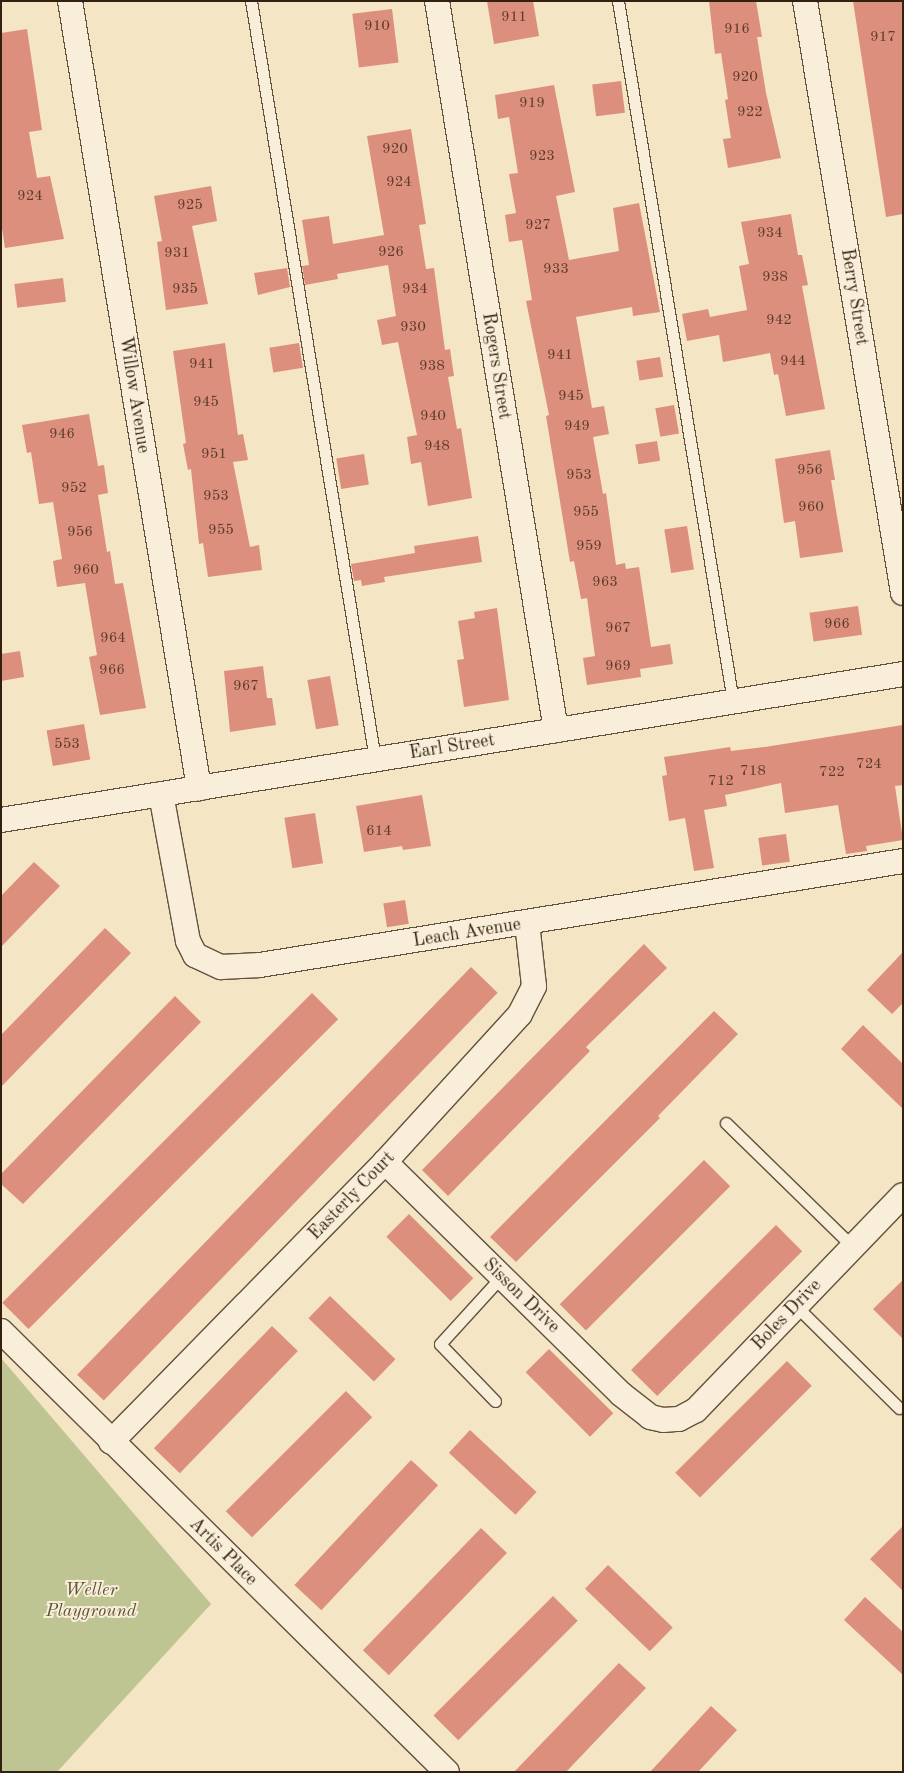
<!DOCTYPE html>
<html>
<head>
<meta charset="utf-8">
<style>
  body { margin:0 }
  #map { position:relative; width:904px; height:1773px; overflow:hidden; background:#f4e5c4; font-family:"Old Standard TT",serif }
  div>[style] { position:absolute }
  [style*='--x'] { left:calc(var(--x)*1px); top:calc(var(--y)*1px); width:calc(var(--w)*1px); rotate:calc(var(--a)*1deg) }
  .green>* { inset:0; background:#bec492 }
  .building>* { inset:0; background:#dd8f7d; transform-origin:0 0 }
  .roads { filter:drop-shadow(1px 0 #63513d) drop-shadow(-1px 0 #63513d) drop-shadow(0 1px #63513d) drop-shadow(0 -1px #63513d) }
  .service>* { height:11px; margin:-5.5px; padding:0 5.5px; transform-origin:5.5px; border-radius:5.5px; background:#f8eed9 }
  .minor>* { height:24px; margin:-12px; padding:0 12px; transform-origin:12px; border-radius:12px; background:#f8eed9 }
  span { translate:-50% -50%; white-space:nowrap; text-align:center; line-height:1.15; -webkit-text-stroke:4px #f8eed9; paint-order:stroke }
  .number-label { font-size:15px; color:#5e3c2b }
  .number-label span { -webkit-text-stroke-width:0 }
  .street-label { font-size:18px; color:#332010 }
  .park-label { font-size:18px; color:#5d5137; font-style:italic }
  .frame { position:absolute; inset:0; border:2px solid #332010; pointer-events:none }
</style>
</head>
<body>
<div id="map">
  <div class="green">
    <div style="clip-path:polygon(1px 1358px,211px 1604px,57px 1772px,1px 1772px)"></div>
  </div>
  <div class="building">
    <div style="clip-path:polygon(487px 1px,533px 1px,539px 36px,494px 44px)"></div>
    <div style="clip-path:polygon(709px 1px,756px 1px,762px 37px,757px 37px,766px 93px,781px 158px,728px 168px,723px 139px,731px 138px,725px 100px,728px 99px,721px 53px,715px 54px)"></div>
    <div style="clip-path:polygon(853px 1px,903px 1px,903px 214px,886px 217px)"></div>
    <div style="left:392px;top:9px;width:54px;height:40px;rotate:83deg"></div>
    <div style="clip-path:polygon(27px 29px,42px 130px,29px 132px,37px 178px,50px 176px,64px 239px,5px 248px,1px 222px,1px 33px)"></div>
    <div style="left:621px;top:81px;width:32px;height:29px;rotate:83deg"></div>
    <div style="clip-path:polygon(554px 85px,575px 192px,556px 196px,569px 260px,619px 251px,613px 208px,639px 203px,660px 312px,633px 316px,632px 307px,576px 317px,592px 408px,604px 406px,609px 434px,593px 437px,603px 494px,606px 493px,616px 565px,625px 563px,626px 569px,639px 567px,651px 647px,670px 644px,673px 664px,640px 669px,641px 677px,587px 685px,583px 658px,595px 656px,587px 598px,581px 599px,574px 561px,570px 562px,546px 416px,549px 415px,526px 301px,532px 300px,522px 240px,509px 242px,505px 215px,516px 213px,509px 174px,518px 173px,509px 117px,498px 119px,495px 95px)"></div>
    <div style="clip-path:polygon(411px 129px,426px 224px,419px 225px,426px 269px,434px 268px,445px 350px,450px 349px,454px 376px,448px 377px,457px 429px,461px 428px,472px 498px,428px 506px,421px 462px,411px 464px,407px 437px,417px 435px,398px 342px,382px 345px,377px 320px,396px 316px,388px 265px,337px 274px,338px 279px,305px 285px,302px 266px,309px 265px,302px 220px,329px 216px,333px 244px,384px 235px,367px 136px)"></div>
    <div style="clip-path:polygon(211px 186px,217px 221px,192px 226px,208px 304px,166px 310px,157px 242px,162px 241px,154px 196px)"></div>
    <div style="clip-path:polygon(791px 214px,798px 255px,802px 255px,808px 285px,802px 286px,825px 409px,786px 416px,778px 374px,774px 375px,770px 353px,723px 362px,719px 335px,687px 341px,682px 314px,708px 309px,710px 317px,747px 310px,739px 266px,749px 264px,741px 222px)"></div>
    <div style="clip-path:polygon(287px 268px,290px 287px,258px 295px,254px 273px)"></div>
    <div style="left:63px;top:278px;width:24px;height:49px;rotate:83deg"></div>
    <div style="clip-path:polygon(225px 343px,238px 435px,243px 434px,248px 460px,233px 462px,250px 547px,259px 545px,262px 570px,208px 577px,203px 543px,199px 544px,191px 469px,188px 470px,183px 444px,186px 443px,173px 351px)"></div>
    <div style="left:299px;top:343px;width:25px;height:30px;rotate:81deg"></div>
    <div style="left:660px;top:357px;width:20px;height:24px;rotate:81deg"></div>
    <div style="left:674px;top:405px;width:29px;height:19px;rotate:80deg"></div>
    <div style="clip-path:polygon(89px 414px,98px 466px,104px 465px,108px 493px,98px 495px,107px 552px,110px 551px,115px 584px,123px 583px,146px 708px,100px 715px,89px 657px,97px 655px,85px 583px,57px 587px,53px 561px,62px 559px,53px 502px,39px 504px,31px 452px,27px 453px,22px 425px)"></div>
    <div style="left:657px;top:441px;width:20px;height:22px;rotate:81deg"></div>
    <div style="clip-path:polygon(830px 450px,835px 480px,831px 480px,843px 552px,800px 558px,795px 521px,784px 523px,775px 459px)"></div>
    <div style="left:364px;top:454px;width:31px;height:28px;rotate:81deg"></div>
    <div style="left:687px;top:526px;width:44px;height:23px;rotate:81deg"></div>
    <div style="clip-path:polygon(478px 536px,482px 562px,384px 577px,385px 582px,362px 586px,361px 580px,354px 581px,351px 564px,415px 553px,414px 546px)"></div>
    <div style="left:858px;top:606px;width:29px;height:49px;rotate:82deg"></div>
    <div style="clip-path:polygon(497px 608px,509px 700px,464px 707px,457px 660px,464px 659px,458px 621px,475px 618px,474px 612px)"></div>
    <div style="clip-path:polygon(20px 651px,24px 677px,1px 681px,1px 654px)"></div>
    <div style="clip-path:polygon(263px 666px,267px 698px,272px 698px,276px 725px,230px 732px,224px 671px)"></div>
    <div style="left:330px;top:676px;width:50px;height:23px;rotate:80deg"></div>
    <div style="left:84px;top:724px;width:36px;height:38px;rotate:80deg"></div>
    <div style="clip-path:polygon(903px 725px,903px 785px,895px 786px,903px 840px,866px 846px,867px 851px,846px 854px,838px 805px,785px 813px,781px 783px,725px 795px,727px 806px,704px 810px,714px 868px,694px 871px,685px 818px,669px 821px,662px 776px,667px 775px,664px 757px,730px 747px,731px 751px,765px 747px)"></div>
    <div style="clip-path:polygon(422px 795px,431px 846px,403px 850px,402px 846px,364px 852px,356px 806px)"></div>
    <div style="left:315px;top:813px;width:51px;height:31px;rotate:81deg"></div>
    <div style="left:786px;top:834px;width:28px;height:28px;rotate:82deg"></div>
    <div style="clip-path:polygon(34px 862px,60px 886px,1px 947px,1px 896px)"></div>
    <div style="left:405px;top:900px;width:24px;height:22px;rotate:81deg"></div>
    <div style="clip-path:polygon(105px 928px,131px 953px,1px 1087px,1px 1035px)"></div>
    <div style="clip-path:polygon(644px 944px,667px 968px,586px 1047px,590px 1051px,448px 1196px,422px 1170px)"></div>
    <div style="clip-path:polygon(903px 952px,903px 1003px,892px 1014px,867px 990px)"></div>
    <div style="left:471px;top:967px;width:37px;height:567px;rotate:44deg"></div>
    <div style="left:312px;top:993px;width:37px;height:438px;rotate:45deg"></div>
    <div style="clip-path:polygon(175px 996px,201px 1022px,23px 1204px,1px 1184px,1px 1174px)"></div>
    <div style="clip-path:polygon(714px 1011px,738px 1034px,658px 1116px,660px 1118px,516px 1262px,490px 1237px)"></div>
    <div style="clip-path:polygon(863px 1025px,903px 1064px,903px 1109px,841px 1049px)"></div>
    <div style="left:704px;top:1160px;width:37px;height:204px;rotate:45deg"></div>
    <div style="left:409px;top:1214px;width:91px;height:32px;rotate:45deg"></div>
    <div style="left:776px;top:1225px;width:37px;height:205px;rotate:45deg"></div>
    <div style="clip-path:polygon(903px 1280px,903px 1339px,873px 1309px)"></div>
    <div style="left:330px;top:1296px;width:91px;height:31px;rotate:44deg"></div>
    <div style="left:272px;top:1326px;width:36px;height:170px;rotate:44deg"></div>
    <div style="left:549px;top:1349px;width:91px;height:33px;rotate:45deg"></div>
    <div style="left:787px;top:1361px;width:35px;height:158px;rotate:45deg"></div>
    <div style="left:346px;top:1391px;width:37px;height:170px;rotate:45deg"></div>
    <div style="left:470px;top:1430px;width:91px;height:31px;rotate:43deg"></div>
    <div style="left:411px;top:1460px;width:37px;height:171px;rotate:43deg"></div>
    <div style="clip-path:polygon(903px 1526px,903px 1591px,870px 1559px)"></div>
    <div style="left:481px;top:1528px;width:36px;height:170px;rotate:44deg"></div>
    <div style="left:608px;top:1565px;width:90px;height:33px;rotate:44deg"></div>
    <div style="left:553px;top:1596px;width:35px;height:169px;rotate:45deg"></div>
    <div style="clip-path:polygon(865px 1597px,903px 1632px,903px 1675px,844px 1620px)"></div>
    <div style="clip-path:polygon(619px 1663px,646px 1688px,566px 1772px,514px 1772px)"></div>
    <div style="clip-path:polygon(711px 1706px,737px 1730px,698px 1772px,650px 1772px)"></div>
  </div>
  <div class="roads">
    <div class="service">
      <div style="--x:251;--y:1;--w:768;--a:80.71"></div>
      <div style="--x:618;--y:1;--w:710;--a:80.68"></div>
      <div style="--x:726;--y:1123;--w:177;--a:44.3"></div>
      <div style="--x:796;--y:1306;--w:145;--a:44.7"></div>
      <div style="--x:495;--y:1401;--w:79;--a:-134"></div>
      <div style="--x:440;--y:1344;--w:91;--a:-47.7"></div>
    </div>
    <div class="minor">
      <div style="--x:70;--y:1;--w:798;--a:80.69"></div>
      <div style="--x:437;--y:1;--w:739;--a:80.73"></div>
      <div style="--x:805;--y:1;--w:600;--a:80.6"></div>
      <div style="--x:161;--y:794;--w:149;--a:79.6"></div>
      <div style="--x:188;--y:941;--w:16;--a:63"></div>
      <div style="--x:195;--y:955;--w:29;--a:25"></div>
      <div style="--x:221;--y:967;--w:39;--a:-3"></div>
      <div style="--x:260;--y:965;--w:651;--a:-9.19"></div>
      <div style="--x:1;--y:820;--w:914;--a:-9.19"></div>
      <div style="--x:385;--y:1162;--w:331;--a:44.5"></div>
      <div style="--x:621;--y:1394;--w:37;--a:38"></div>
      <div style="--x:650;--y:1417;--w:13;--a:13"></div>
      <div style="--x:663;--y:1420;--w:16;--a:-4"></div>
      <div style="--x:679;--y:1419;--w:19;--a:-28"></div>
      <div style="--x:696;--y:1410;--w:298;--a:-46.1"></div>
      <div style="--x:1;--y:1331;--w:627;--a:44.68"></div>
      <div style="--x:111;--y:1442;--w:392;--a:-45.6"></div>
      <div style="--x:385;--y:1162;--w:200;--a:-47.6"></div>
      <div style="--x:520;--y:1014;--w:31;--a:-63"></div>
      <div style="--x:534;--y:986;--w:63;--a:-96.3"></div>
    </div>
  </div>
  <div class="number-label">
    <span style="left:514px;top:18px">911</span>
    <span style="left:377px;top:27px">910</span>
    <span style="left:737px;top:30px">916</span>
    <span style="left:883px;top:38px">917</span>
    <span style="left:745px;top:78px">920</span>
    <span style="left:532px;top:104px">919</span>
    <span style="left:750px;top:113px">922</span>
    <span style="left:395px;top:150px">920</span>
    <span style="left:542px;top:157px">923</span>
    <span style="left:399px;top:183px">924</span>
    <span style="left:30px;top:197px">924</span>
    <span style="left:190px;top:206px">925</span>
    <span style="left:538px;top:226px">927</span>
    <span style="left:770px;top:234px">934</span>
    <span style="left:391px;top:253px">926</span>
    <span style="left:177px;top:254px">931</span>
    <span style="left:556px;top:270px">933</span>
    <span style="left:775px;top:278px">938</span>
    <span style="left:185px;top:290px">935</span>
    <span style="left:415px;top:290px">934</span>
    <span style="left:779px;top:321px">942</span>
    <span style="left:413px;top:328px">930</span>
    <span style="left:560px;top:356px">941</span>
    <span style="left:793px;top:362px">944</span>
    <span style="left:202px;top:365px">941</span>
    <span style="left:432px;top:367px">938</span>
    <span style="left:571px;top:397px">945</span>
    <span style="left:206px;top:403px">945</span>
    <span style="left:433px;top:417px">940</span>
    <span style="left:577px;top:427px">949</span>
    <span style="left:62px;top:435px">946</span>
    <span style="left:437px;top:447px">948</span>
    <span style="left:214px;top:455px">951</span>
    <span style="left:810px;top:471px">956</span>
    <span style="left:579px;top:476px">953</span>
    <span style="left:74px;top:489px">952</span>
    <span style="left:216px;top:497px">953</span>
    <span style="left:811px;top:508px">960</span>
    <span style="left:586px;top:513px">955</span>
    <span style="left:221px;top:531px">955</span>
    <span style="left:80px;top:533px">956</span>
    <span style="left:589px;top:547px">959</span>
    <span style="left:86px;top:571px">960</span>
    <span style="left:605px;top:583px">963</span>
    <span style="left:837px;top:625px">966</span>
    <span style="left:618px;top:629px">967</span>
    <span style="left:113px;top:639px">964</span>
    <span style="left:618px;top:667px">969</span>
    <span style="left:112px;top:671px">966</span>
    <span style="left:246px;top:687px">967</span>
    <span style="left:67px;top:745px">553</span>
    <span style="left:869px;top:765px">724</span>
    <span style="left:753px;top:772px">718</span>
    <span style="left:832px;top:773px">722</span>
    <span style="left:721px;top:782px">712</span>
    <span style="left:379px;top:832px">614</span>
  </div>
  <div class="street-label">
    <span style="left:854px;top:297px;rotate:81deg">Berry Street</span>
    <span style="left:496px;top:366px;rotate:81deg">Rogers Street</span>
    <span style="left:134px;top:395px;rotate:81deg">Willow Avenue</span>
    <span style="left:452px;top:747px;rotate:-9deg">Earl Street</span>
    <span style="left:467px;top:933px;rotate:-9deg">Leach Avenue</span>
    <span style="left:352px;top:1196px;rotate:-46deg">Easterly Court</span>
    <span style="left:521px;top:1296px;rotate:44deg">Sisson Drive</span>
    <span style="left:787px;top:1315px;rotate:-46deg">Boles Drive</span>
    <span style="left:223px;top:1552px;rotate:45deg">Artis Place</span>
  </div>
  <div class="park-label">
    <span style="left:91px;top:1601px">Weller<br>Playground</span>
  </div>
  <div class="frame"></div>
</div>
</body>
</html>
